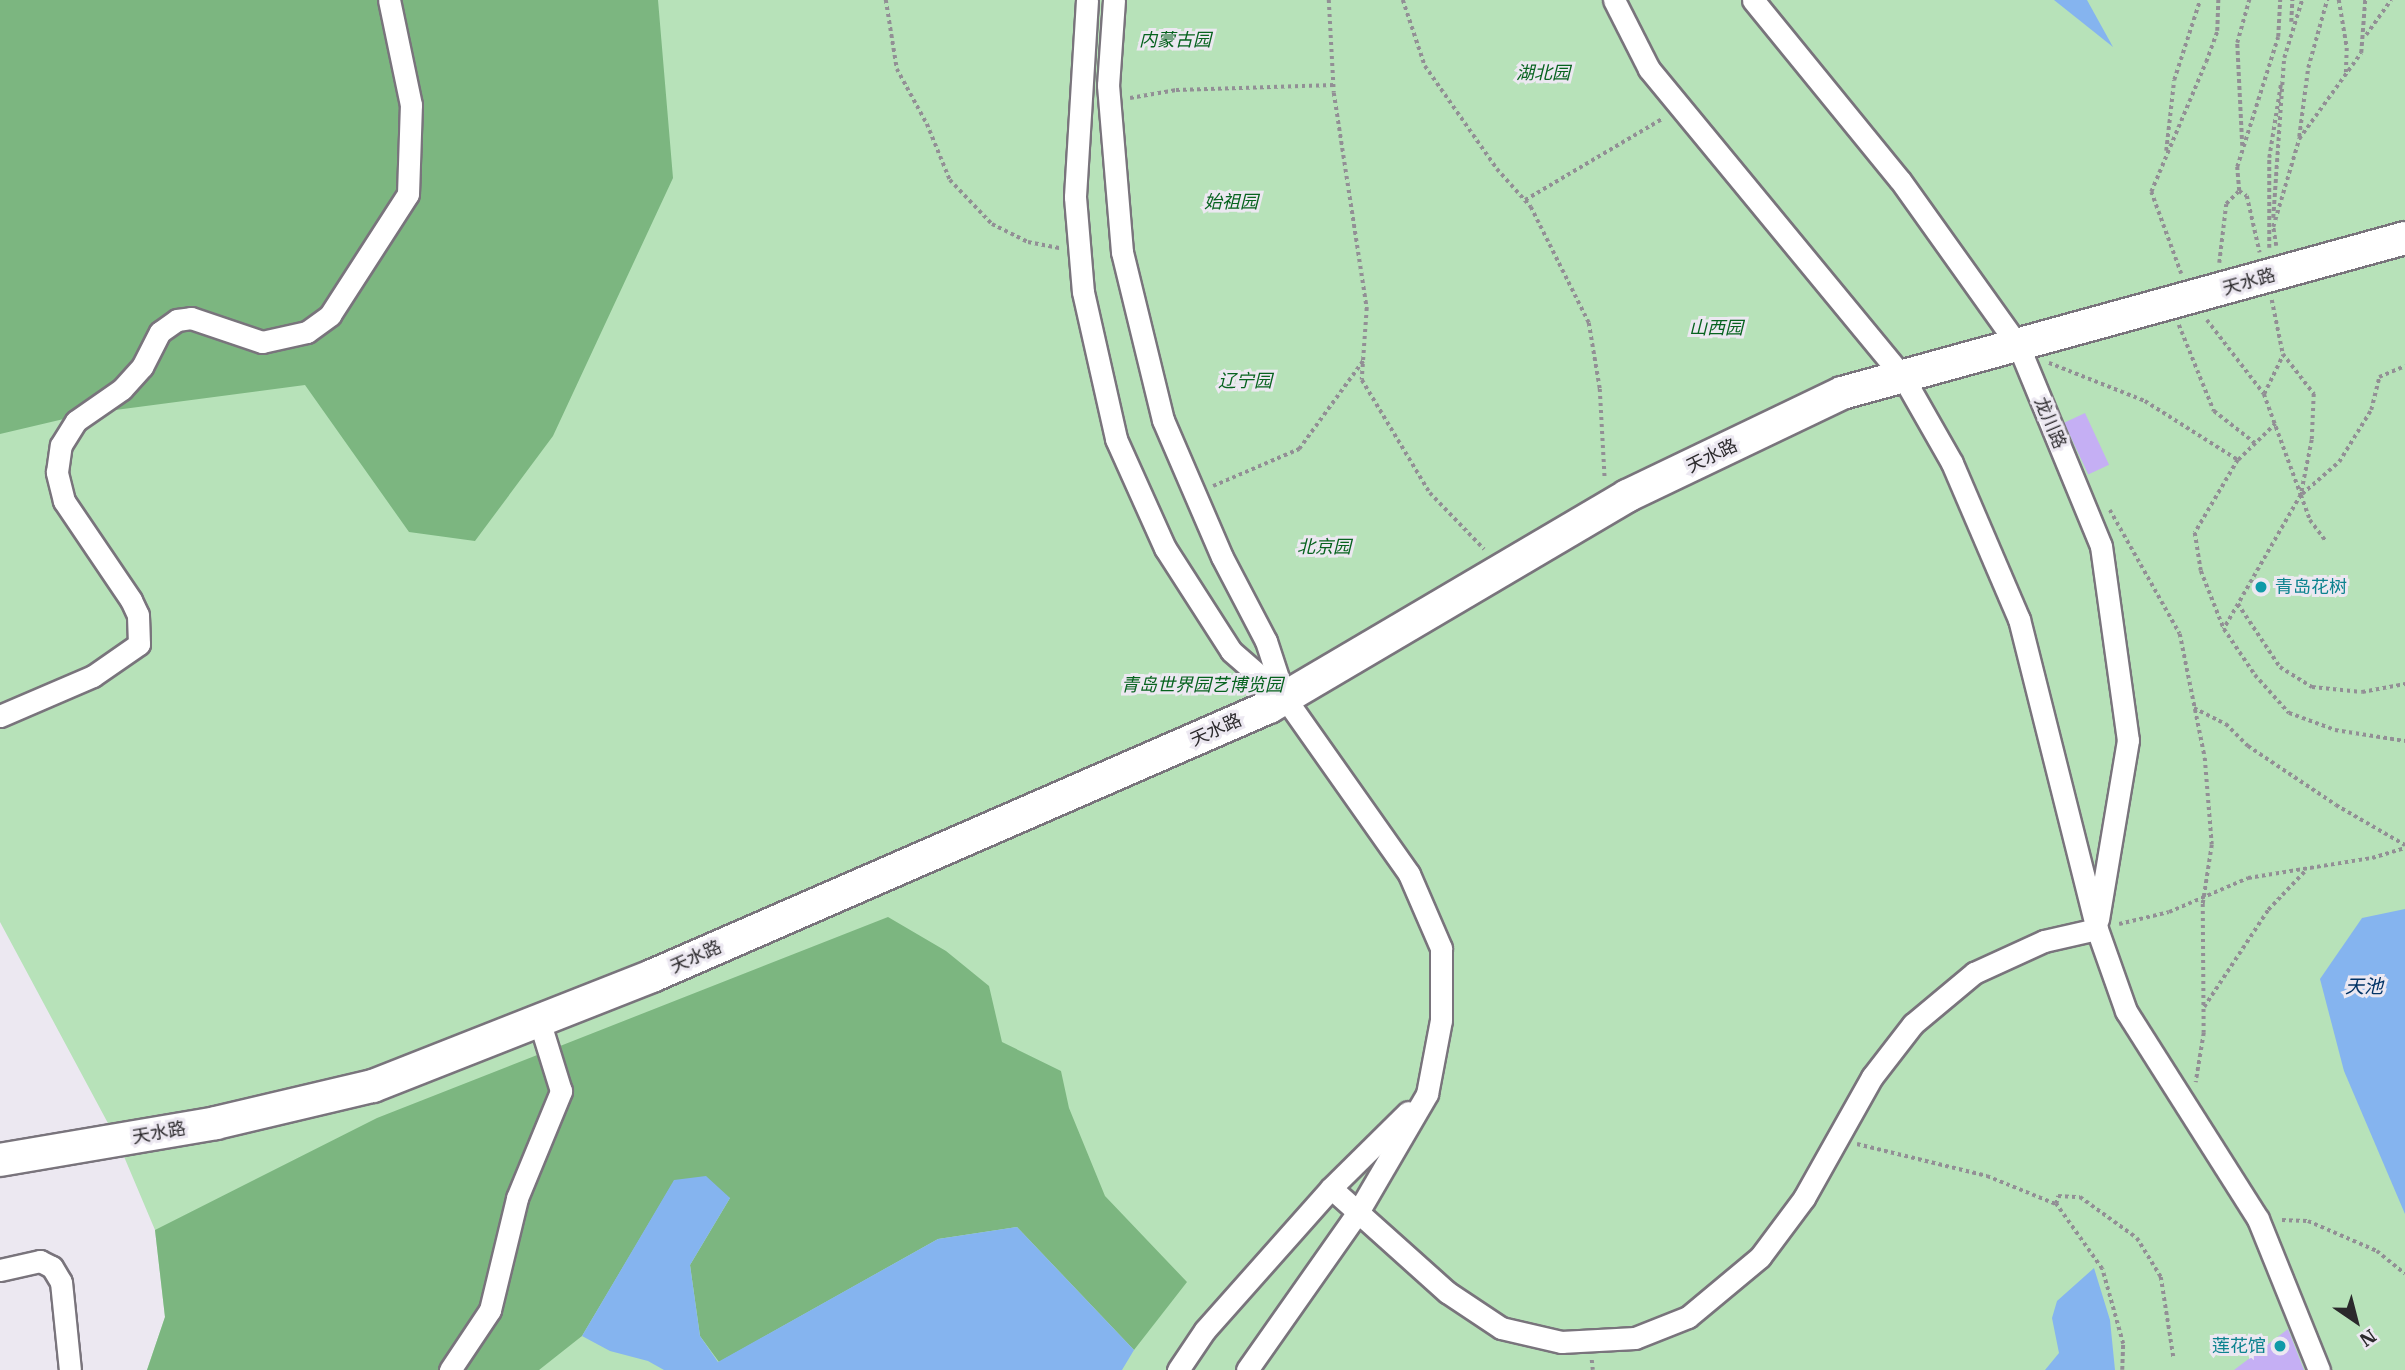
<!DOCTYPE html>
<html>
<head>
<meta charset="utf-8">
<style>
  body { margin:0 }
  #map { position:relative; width:2405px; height:1370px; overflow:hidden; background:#ece8f1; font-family:"IBM Plex Serif","Noto Sans SC",serif }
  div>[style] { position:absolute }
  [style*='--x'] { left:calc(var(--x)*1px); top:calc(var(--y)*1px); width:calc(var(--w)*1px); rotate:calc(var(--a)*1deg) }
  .green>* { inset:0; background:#b7e2b9 }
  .forest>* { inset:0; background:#7cb680 }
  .water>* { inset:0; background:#85b4ef }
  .building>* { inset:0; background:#c5aff4; transform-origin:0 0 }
  .path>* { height:3.5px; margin-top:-1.75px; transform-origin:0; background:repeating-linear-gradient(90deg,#928f95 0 3.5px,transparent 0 7px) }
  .roads { filter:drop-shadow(2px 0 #79747c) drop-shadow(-2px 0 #79747c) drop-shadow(0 2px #79747c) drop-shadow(0 -2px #79747c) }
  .street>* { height:21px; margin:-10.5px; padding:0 10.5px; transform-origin:10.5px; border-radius:10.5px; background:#fff }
  .secondary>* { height:32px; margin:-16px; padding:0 16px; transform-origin:16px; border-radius:16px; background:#fff }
  .dots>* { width:19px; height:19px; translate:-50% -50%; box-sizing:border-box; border:4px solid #ece8f1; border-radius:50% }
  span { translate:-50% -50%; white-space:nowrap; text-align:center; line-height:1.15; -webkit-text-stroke:6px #ece8f1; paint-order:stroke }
  .park-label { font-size:18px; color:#07631f; font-style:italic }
  .street-label { font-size:18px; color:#2b292c }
  .culture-label { font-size:18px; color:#0d838f }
  .left { translate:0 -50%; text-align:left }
  .right { translate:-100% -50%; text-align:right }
  .water-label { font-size:19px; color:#013366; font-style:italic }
  .north { position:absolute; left:2321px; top:1286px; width:70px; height:70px; -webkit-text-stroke:5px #ece8f1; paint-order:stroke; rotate:145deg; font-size:19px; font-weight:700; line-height:28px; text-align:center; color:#2b292c }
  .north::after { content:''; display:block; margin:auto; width:24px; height:32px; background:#2b292c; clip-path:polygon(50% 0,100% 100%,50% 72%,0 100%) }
</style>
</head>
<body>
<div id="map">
  <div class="green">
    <div style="clip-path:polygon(0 0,2405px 0,2405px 1370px,147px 1370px,165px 1317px,155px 1230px,117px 1140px,0 922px)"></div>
  </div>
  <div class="forest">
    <div style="clip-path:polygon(0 0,658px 0,673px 178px,553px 436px,475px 541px,409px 532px,305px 385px,85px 414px,0 434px)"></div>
    <div style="clip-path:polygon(888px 917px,946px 951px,989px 986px,1002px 1042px,1061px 1071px,1069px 1108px,1105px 1196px,1187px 1282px,1134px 1350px,1017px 1227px,938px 1239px,719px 1362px,700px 1336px,690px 1265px,730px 1198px,674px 1181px,582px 1336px,539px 1370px,147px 1370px,165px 1317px,155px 1230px,377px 1118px)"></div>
  </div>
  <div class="water">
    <div style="clip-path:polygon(2054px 0,2087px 0,2113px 47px)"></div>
    <div style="clip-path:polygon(2405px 909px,2405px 1214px,2344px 1071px,2320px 979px,2362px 918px)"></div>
    <div style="clip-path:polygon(706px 1176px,730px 1198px,690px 1265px,700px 1336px,718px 1362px,938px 1239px,1017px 1227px,1134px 1350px,1122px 1370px,664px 1370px,648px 1361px,610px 1351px,582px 1336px,674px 1180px)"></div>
    <div style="clip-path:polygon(2094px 1268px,2110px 1320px,2115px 1370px,2045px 1370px,2059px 1353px,2052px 1318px,2057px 1301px)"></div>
  </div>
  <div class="building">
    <div style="left:2085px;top:413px;width:57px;height:23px;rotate:65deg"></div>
    <div style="clip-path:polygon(2288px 1329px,2304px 1370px,2234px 1370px)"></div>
  </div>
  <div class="path">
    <div style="--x:886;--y:0;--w:70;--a:80.9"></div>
    <div style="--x:897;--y:69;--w:63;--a:61.4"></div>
    <div style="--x:927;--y:124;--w:61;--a:67.7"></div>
    <div style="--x:950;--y:180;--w:61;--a:46.3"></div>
    <div style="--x:992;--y:224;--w:40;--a:26.6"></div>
    <div style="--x:1028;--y:242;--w:33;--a:11"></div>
    <div style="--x:1329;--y:0;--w:93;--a:86.9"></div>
    <div style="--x:1334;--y:93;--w:218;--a:81.3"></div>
    <div style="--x:1367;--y:308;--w:72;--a:94"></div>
    <div style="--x:1362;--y:380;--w:132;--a:59"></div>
    <div style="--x:1430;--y:493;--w:78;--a:46"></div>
    <div style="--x:1403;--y:0;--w:70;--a:71.6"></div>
    <div style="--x:1425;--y:66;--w:126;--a:55"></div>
    <div style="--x:1497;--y:169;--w:51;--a:48.2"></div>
    <div style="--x:1531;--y:207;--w:130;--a:63.4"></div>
    <div style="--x:1589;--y:323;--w:67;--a:80.5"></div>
    <div style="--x:1600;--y:389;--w:91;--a:86.9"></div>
    <div style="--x:2339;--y:0;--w:49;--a:80.5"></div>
    <div style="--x:2347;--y:48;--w:27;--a:92"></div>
    <div style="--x:2291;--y:22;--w:22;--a:-87"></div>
    <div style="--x:2366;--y:35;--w:43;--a:-54.5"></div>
    <div style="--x:1130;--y:98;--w:47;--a:-9.9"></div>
    <div style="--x:1176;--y:90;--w:158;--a:-1.8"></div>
    <div style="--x:2299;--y:137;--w:70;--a:-82.6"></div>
    <div style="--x:2308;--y:68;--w:71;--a:-74.4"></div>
    <div style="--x:2242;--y:146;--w:103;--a:-92.8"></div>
    <div style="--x:2237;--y:43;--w:45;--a:-74.4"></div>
    <div style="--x:2166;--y:151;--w:71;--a:-83.6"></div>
    <div style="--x:2174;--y:80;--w:84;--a:-72"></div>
    <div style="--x:2239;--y:191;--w:24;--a:-95"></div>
    <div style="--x:2237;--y:167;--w:136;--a:-72.5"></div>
    <div style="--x:2278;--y:37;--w:37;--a:-87"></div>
    <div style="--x:2239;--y:191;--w:9;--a:32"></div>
    <div style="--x:2247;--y:196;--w:58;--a:77.2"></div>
    <div style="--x:1525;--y:200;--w:159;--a:-30.6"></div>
    <div style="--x:2273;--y:218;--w:160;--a:-86.1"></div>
    <div style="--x:2284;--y:58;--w:61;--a:-72.8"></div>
    <div style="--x:2276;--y:246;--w:19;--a:-99"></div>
    <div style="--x:2273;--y:227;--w:92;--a:-73.5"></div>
    <div style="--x:2299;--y:139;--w:106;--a:-54.2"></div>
    <div style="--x:2361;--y:53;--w:53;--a:-85.7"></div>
    <div style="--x:2269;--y:248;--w:90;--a:-90"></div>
    <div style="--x:2269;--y:158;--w:77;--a:-81"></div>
    <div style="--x:2219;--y:263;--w:59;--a:-83.2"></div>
    <div style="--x:2226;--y:204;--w:18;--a:-45"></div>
    <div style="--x:2181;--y:274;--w:87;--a:-110.1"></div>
    <div style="--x:2151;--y:192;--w:141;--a:-67.1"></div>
    <div style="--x:2206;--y:62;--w:33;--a:-70"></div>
    <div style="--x:2217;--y:31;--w:31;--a:-88"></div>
    <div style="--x:2272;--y:300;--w:55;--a:78.5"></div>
    <div style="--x:2283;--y:354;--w:51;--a:52.2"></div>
    <div style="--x:2314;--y:394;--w:46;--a:92.5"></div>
    <div style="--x:2312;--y:440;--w:56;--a:101.3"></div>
    <div style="--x:2301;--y:495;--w:27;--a:70"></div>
    <div style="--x:2310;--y:520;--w:26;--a:53"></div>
    <div style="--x:2207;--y:320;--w:93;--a:52.4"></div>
    <div style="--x:2264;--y:394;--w:108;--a:69.9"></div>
    <div style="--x:2301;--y:495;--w:155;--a:119.9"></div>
    <div style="--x:2179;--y:325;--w:93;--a:67.9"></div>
    <div style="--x:2214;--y:411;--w:52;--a:38"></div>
    <div style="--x:2049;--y:363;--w:103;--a:21.6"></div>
    <div style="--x:2145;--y:401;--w:110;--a:32.4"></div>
    <div style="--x:2238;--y:460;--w:85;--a:120.5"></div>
    <div style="--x:2195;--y:533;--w:38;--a:81"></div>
    <div style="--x:2201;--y:571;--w:62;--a:68.4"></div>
    <div style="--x:2224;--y:629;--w:55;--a:56"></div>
    <div style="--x:2255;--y:675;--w:51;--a:48.2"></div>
    <div style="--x:2289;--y:713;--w:49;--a:20.3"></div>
    <div style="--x:2335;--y:730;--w:71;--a:8.9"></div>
    <div style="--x:2264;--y:394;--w:43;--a:-64"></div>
    <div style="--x:2238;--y:460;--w:52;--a:-44.2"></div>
    <div style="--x:1213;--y:486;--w:94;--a:-23.3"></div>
    <div style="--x:1299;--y:449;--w:109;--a:-54"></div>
    <div style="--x:2302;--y:494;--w:49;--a:-40.9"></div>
    <div style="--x:2339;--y:462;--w:61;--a:-58.4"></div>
    <div style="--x:2371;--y:410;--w:34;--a:-76"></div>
    <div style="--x:2379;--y:377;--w:28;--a:-23"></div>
    <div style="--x:2110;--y:510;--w:142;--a:60.6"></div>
    <div style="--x:2180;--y:634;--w:126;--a:78.6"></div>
    <div style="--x:2205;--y:758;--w:87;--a:85.4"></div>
    <div style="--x:2212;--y:845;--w:60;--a:98.7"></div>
    <div style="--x:2203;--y:904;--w:129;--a:89.6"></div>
    <div style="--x:2204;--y:1033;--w:50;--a:99.3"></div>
    <div style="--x:2238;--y:604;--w:76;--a:56.3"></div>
    <div style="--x:2280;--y:667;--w:38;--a:32"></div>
    <div style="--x:2312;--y:687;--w:50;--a:5.7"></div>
    <div style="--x:2362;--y:692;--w:44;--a:-10.5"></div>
    <div style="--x:2194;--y:708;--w:36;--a:27"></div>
    <div style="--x:2226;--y:724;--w:31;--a:45"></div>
    <div style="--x:2248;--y:746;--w:106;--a:33.8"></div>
    <div style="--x:2336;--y:805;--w:80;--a:30.1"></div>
    <div style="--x:2119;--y:924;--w:51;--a:-13.5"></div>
    <div style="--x:2169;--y:912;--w:86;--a:-23.3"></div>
    <div style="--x:2248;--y:878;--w:126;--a:-9.2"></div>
    <div style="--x:2372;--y:858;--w:34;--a:-17"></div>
    <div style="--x:2204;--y:1007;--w:116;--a:-56.6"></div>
    <div style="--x:2268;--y:910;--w:55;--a:-46.5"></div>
    <div style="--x:1857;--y:1144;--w:134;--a:13.8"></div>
    <div style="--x:1987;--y:1176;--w:74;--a:22.1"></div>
    <div style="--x:2282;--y:1220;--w:26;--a:2"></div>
    <div style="--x:2308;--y:1221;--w:75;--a:23.5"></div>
    <div style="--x:2377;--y:1251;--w:36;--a:39"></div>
    <div style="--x:1592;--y:1360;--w:10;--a:84"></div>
    <div style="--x:2122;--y:1370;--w:26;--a:-88"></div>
    <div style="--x:2123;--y:1344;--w:78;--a:-105.6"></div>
    <div style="--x:2102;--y:1269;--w:80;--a:-125.3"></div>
    <div style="--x:2056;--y:1204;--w:8;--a:-76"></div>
    <div style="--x:2058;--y:1196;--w:22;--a:3"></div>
    <div style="--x:2080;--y:1197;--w:70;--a:35.7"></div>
    <div style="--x:2137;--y:1238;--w:46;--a:58.4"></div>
    <div style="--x:2161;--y:1277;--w:84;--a:81.1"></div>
  </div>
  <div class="roads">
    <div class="street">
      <div style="--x:1087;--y:0;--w:197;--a:93.5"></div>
      <div style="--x:1075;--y:197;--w:95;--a:85.2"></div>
      <div style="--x:1083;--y:292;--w:151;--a:77.3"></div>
      <div style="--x:1116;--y:439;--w:120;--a:65.8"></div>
      <div style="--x:1165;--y:548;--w:122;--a:57.3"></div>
      <div style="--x:1231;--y:651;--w:72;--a:41"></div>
      <div style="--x:1285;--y:698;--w:215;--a:54.8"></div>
      <div style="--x:1409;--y:874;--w:81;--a:66.6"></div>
      <div style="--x:1441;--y:948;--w:72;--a:90"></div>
      <div style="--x:1441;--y:1020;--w:75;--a:100.7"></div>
      <div style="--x:1427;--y:1094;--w:137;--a:120.3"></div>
      <div style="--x:1358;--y:1212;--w:193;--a:125.1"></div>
      <div style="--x:1114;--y:0;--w:85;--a:94"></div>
      <div style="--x:1108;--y:85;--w:168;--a:85.2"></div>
      <div style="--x:1122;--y:252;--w:173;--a:76.3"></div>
      <div style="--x:1163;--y:420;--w:149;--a:66.7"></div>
      <div style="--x:1222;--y:557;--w:95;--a:62.4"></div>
      <div style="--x:1266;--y:641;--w:58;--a:71.9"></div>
      <div style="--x:1614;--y:0;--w:77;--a:63.1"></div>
      <div style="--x:1649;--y:69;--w:399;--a:50.5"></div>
      <div style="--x:1903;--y:377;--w:99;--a:60.3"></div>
      <div style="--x:1952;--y:463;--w:170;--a:66.8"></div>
      <div style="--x:2019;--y:619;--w:320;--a:75.9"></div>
      <div style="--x:2097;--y:929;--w:87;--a:70.5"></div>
      <div style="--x:2126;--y:1011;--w:246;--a:57.6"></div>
      <div style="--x:2258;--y:1219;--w:163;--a:68"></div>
      <div style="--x:1753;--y:0;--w:232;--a:50.8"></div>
      <div style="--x:1900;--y:180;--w:205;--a:54.5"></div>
      <div style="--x:2019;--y:347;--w:215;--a:67.6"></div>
      <div style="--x:2101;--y:546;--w:196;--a:82.1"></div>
      <div style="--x:2128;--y:740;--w:182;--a:99.5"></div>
      <div style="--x:0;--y:716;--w:101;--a:-23.3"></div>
      <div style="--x:93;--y:676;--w:56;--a:-34.8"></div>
      <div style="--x:139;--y:644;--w:29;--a:-92"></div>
      <div style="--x:138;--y:615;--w:17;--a:-115"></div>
      <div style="--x:131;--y:600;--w:120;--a:-124.1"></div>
      <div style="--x:64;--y:501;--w:30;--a:-104"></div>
      <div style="--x:57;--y:472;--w:27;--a:-82"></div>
      <div style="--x:61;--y:445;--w:28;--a:-58"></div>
      <div style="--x:76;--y:421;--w:56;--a:-34.8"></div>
      <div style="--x:122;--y:389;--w:30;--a:-48"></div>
      <div style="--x:142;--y:367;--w:39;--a:-63"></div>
      <div style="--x:160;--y:332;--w:21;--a:-35"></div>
      <div style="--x:177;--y:320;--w:14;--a:-8"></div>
      <div style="--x:191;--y:318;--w:75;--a:18.7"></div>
      <div style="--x:262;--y:342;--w:46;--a:-12.5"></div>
      <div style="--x:307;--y:332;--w:29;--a:-36"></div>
      <div style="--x:330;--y:315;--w:144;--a:-57.2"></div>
      <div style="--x:408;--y:194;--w:89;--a:-88.1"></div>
      <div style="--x:411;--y:105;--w:107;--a:-101.8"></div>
      <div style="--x:1331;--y:1188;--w:156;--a:41.9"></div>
      <div style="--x:1447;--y:1292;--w:65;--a:33.7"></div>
      <div style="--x:1501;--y:1328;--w:62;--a:13.1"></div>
      <div style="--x:1561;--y:1342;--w:74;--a:-3.1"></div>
      <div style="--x:1635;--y:1338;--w:57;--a:-21.6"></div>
      <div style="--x:1688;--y:1317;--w:94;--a:-39.8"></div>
      <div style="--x:1760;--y:1257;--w:74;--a:-53.3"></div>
      <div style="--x:1804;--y:1198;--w:139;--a:-60.7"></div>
      <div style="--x:1872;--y:1077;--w:67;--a:-52.3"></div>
      <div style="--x:1913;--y:1024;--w:80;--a:-39.9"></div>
      <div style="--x:1974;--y:973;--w:77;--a:-24.6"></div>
      <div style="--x:2044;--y:941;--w:54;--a:-12.8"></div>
      <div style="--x:0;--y:1270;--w:41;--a:-12.7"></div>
      <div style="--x:40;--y:1261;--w:13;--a:27"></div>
      <div style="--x:52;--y:1267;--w:17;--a:59"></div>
      <div style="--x:61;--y:1282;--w:88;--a:84.2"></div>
      <div style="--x:450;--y:1370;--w:72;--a:-56.3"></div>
      <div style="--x:490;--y:1310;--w:115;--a:-76.4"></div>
      <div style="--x:517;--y:1198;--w:116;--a:-67.6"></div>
      <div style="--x:561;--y:1091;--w:74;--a:-107.2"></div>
      <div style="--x:1178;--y:1370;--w:48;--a:-56"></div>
      <div style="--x:1205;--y:1330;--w:190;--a:-48.4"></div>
      <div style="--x:1331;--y:1188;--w:108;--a:-44.6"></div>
    </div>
    <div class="secondary">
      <div style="--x:0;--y:1160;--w:219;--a:-9.7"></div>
      <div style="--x:216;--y:1123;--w:161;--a:-13.3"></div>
      <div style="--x:373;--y:1086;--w:300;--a:-21.5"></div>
      <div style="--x:652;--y:976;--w:673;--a:-23.56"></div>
      <div style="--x:1269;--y:707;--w:416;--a:-30.5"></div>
      <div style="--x:1627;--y:496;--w:238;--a:-25.6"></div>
      <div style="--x:1842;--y:393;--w:584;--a:-15.39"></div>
    </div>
  </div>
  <div class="dots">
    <div style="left:2261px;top:587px;background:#0f9aa8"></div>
    <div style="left:2280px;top:1346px;background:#0f9aa8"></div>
  </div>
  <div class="park-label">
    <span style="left:1175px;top:40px">内蒙古园</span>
    <span style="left:1543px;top:73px">湖北园</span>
    <span style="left:1231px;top:202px">始祖园</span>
    <span style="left:1716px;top:328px">山西园</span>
    <span style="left:1245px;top:381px">辽宁园</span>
    <span style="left:1324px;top:547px">北京园</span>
    <span style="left:1202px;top:685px">青岛世界园艺博览园</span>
  </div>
  <div class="street-label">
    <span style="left:2249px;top:282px;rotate:-16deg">天水路</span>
    <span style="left:2050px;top:423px;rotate:67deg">龙川路</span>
    <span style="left:1712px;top:456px;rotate:-26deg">天水路</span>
    <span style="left:1216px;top:730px;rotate:-24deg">天水路</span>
    <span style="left:696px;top:957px;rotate:-24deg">天水路</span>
    <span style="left:159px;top:1133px;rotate:-10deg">天水路</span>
  </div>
  <div class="culture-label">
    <span class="left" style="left:2275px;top:587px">青岛花树</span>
    <span class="right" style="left:2266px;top:1346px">莲花馆</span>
  </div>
  <div class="water-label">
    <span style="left:2364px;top:987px">天池</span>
  </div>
  <div class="north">N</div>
</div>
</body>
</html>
